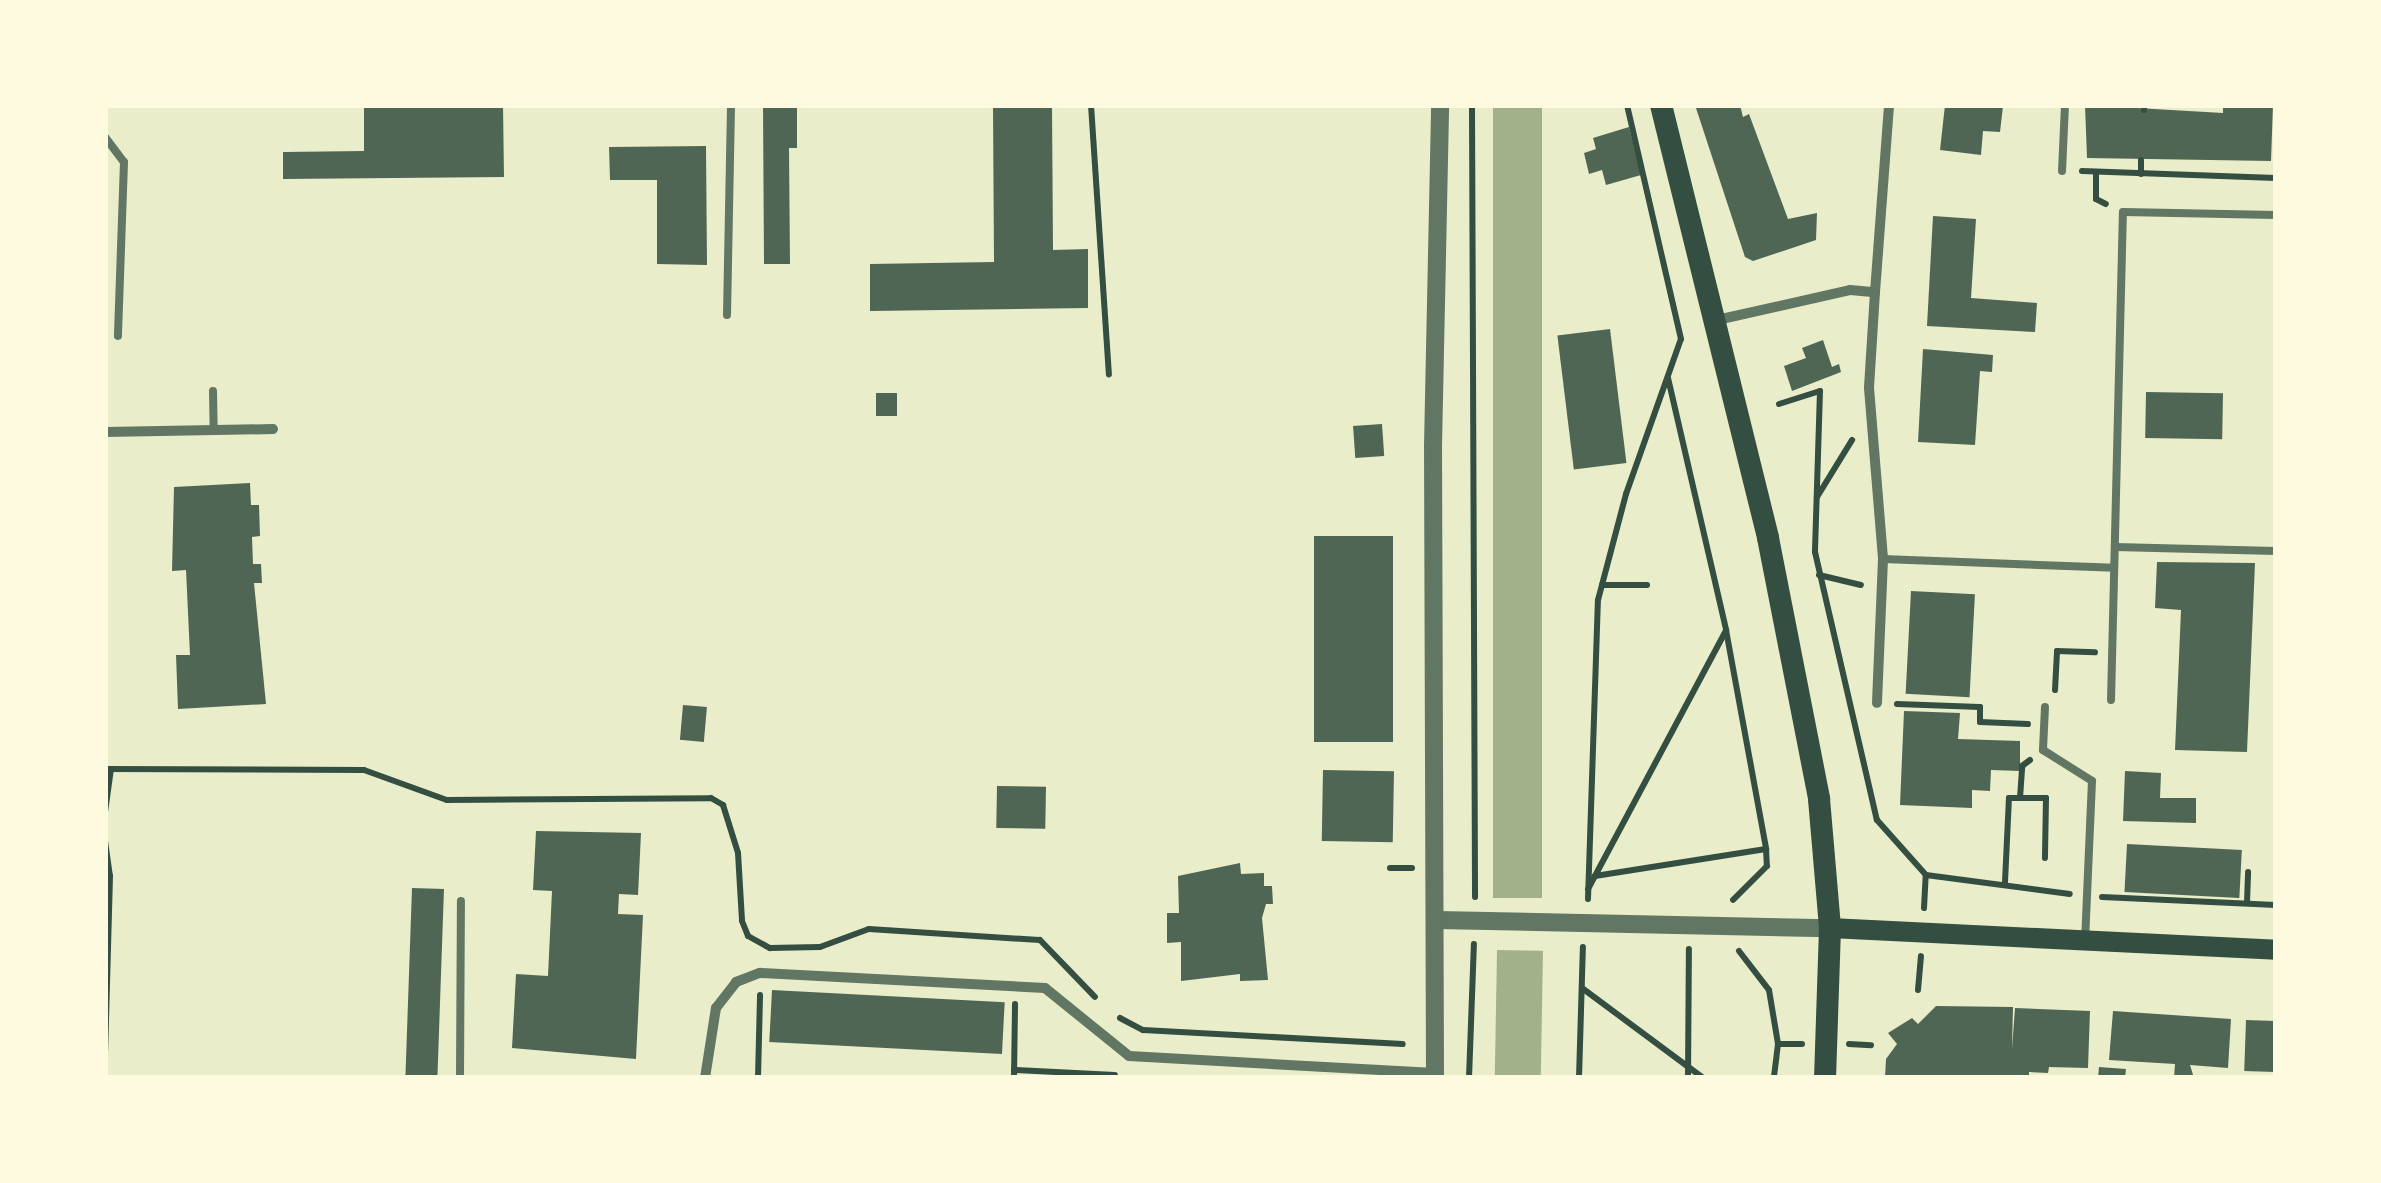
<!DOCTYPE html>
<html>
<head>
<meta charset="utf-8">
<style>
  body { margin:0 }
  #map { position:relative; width:2381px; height:1183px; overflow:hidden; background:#e9edc9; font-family:"Open Sans",sans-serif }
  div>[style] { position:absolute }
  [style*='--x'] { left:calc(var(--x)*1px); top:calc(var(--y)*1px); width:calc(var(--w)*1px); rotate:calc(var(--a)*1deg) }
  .water>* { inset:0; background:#a3b18a; transform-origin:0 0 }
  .building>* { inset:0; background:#4f6655; transform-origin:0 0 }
  .path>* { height:6px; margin:-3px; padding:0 3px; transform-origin:3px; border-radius:3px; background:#344e41 }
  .service>* { height:8px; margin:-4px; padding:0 4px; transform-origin:4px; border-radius:4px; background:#617663 }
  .minor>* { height:10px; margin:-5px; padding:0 5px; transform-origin:5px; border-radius:5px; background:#617663 }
  .tertiary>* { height:18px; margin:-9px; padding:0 9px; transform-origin:9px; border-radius:9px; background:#617663 }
  .secondary>* { height:20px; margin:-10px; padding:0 10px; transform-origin:10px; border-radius:10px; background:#344e41 }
  .primary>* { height:22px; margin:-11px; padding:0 11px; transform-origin:11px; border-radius:11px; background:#344e41 }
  span { translate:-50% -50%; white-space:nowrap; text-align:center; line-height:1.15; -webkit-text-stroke:8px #fefae0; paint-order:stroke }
  .frame { position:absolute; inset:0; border:108px solid #fefae0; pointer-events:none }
</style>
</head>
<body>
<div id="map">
  <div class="water">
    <div style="left:1493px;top:105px;width:49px;height:793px"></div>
    <div style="left:1497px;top:950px;width:46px;height:128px;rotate:1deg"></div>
  </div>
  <div class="building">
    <div style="clip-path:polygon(364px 105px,503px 105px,504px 177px,283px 179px,283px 152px,364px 151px)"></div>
    <div style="clip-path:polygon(763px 105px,797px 105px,797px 148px,789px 148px,790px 264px,764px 264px)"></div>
    <div style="clip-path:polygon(993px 105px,1052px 105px,1053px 250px,1088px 249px,1088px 308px,870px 311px,870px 264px,994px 262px)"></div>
    <div style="clip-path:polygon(1695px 105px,1740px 105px,1743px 117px,1749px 114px,1788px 219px,1817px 213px,1816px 240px,1753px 261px,1745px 257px)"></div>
    <div style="clip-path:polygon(1945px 105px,2003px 106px,2000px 132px,1983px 131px,1981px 155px,1940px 150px)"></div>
    <div style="clip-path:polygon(2085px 105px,2223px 113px,2223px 105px,2273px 105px,2271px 161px,2087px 158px)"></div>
    <div style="clip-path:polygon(1629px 127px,1641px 175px,1606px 185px,1602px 170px,1589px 174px,1584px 153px,1596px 149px,1593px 138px)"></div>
    <div style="clip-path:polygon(706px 146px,707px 265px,657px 264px,657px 180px,610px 180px,609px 147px)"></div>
    <div style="clip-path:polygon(1933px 216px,1976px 219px,1971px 298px,2037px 303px,2035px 332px,1927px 326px)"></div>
    <div style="left:1610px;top:329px;width:135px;height:53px;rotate:83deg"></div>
    <div style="clip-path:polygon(1823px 340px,1832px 367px,1839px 364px,1841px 372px,1792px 391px,1784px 366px,1806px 358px,1802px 348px)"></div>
    <div style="clip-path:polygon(1923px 349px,1993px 355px,1992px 372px,1980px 371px,1975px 445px,1918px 442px)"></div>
    <div style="left:2146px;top:392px;width:77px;height:46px;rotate:1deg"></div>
    <div style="left:876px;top:393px;width:21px;height:23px"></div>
    <div style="left:1382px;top:424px;width:32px;height:29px;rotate:86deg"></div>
    <div style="clip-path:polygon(250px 483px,251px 505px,259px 505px,260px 536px,252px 537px,253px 564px,261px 564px,262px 583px,254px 583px,266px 704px,178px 709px,176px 655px,190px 655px,186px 570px,172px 571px,174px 487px)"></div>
    <div style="left:1314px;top:536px;width:79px;height:206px"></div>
    <div style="clip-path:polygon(2157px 562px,2255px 563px,2247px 752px,2175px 750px,2181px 610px,2155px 608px)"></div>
    <div style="left:1911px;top:591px;width:64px;height:103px;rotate:3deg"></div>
    <div style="left:683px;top:705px;width:24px;height:35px;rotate:5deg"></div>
    <div style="clip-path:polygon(1904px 711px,1960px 713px,1958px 739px,2020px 741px,2020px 771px,1991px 770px,1990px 791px,1972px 790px,1972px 808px,1900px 805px)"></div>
    <div style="left:1323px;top:770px;width:71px;height:71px;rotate:1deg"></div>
    <div style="clip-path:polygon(2125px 771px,2161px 773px,2160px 798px,2196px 798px,2196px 823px,2123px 821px)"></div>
    <div style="left:997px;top:786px;width:49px;height:42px;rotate:1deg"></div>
    <div style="clip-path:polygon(536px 831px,641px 833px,638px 895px,619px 894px,618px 914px,643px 915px,636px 1059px,512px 1048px,516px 974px,548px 976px,552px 891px,533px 890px)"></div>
    <div style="left:2127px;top:844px;width:115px;height:48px;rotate:3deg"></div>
    <div style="clip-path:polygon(1240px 863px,1241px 874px,1264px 873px,1264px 886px,1272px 886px,1273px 904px,1266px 904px,1262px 918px,1268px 980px,1240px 981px,1240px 974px,1181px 981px,1181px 942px,1167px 943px,1167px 913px,1179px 913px,1178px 876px)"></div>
    <div style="left:412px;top:888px;width:32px;height:190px;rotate:2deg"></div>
    <div style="left:772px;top:990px;width:233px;height:52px;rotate:3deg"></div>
    <div style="clip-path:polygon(1936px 1006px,2013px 1007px,2012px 1049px,2015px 1008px,2090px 1011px,2088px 1068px,2049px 1067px,2048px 1073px,2029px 1072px,2029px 1078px,1885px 1078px,1886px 1059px,1897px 1044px,1888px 1033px,1912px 1018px,1918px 1024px)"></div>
    <div style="clip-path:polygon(2113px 1011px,2231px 1019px,2228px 1068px,2190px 1065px,2194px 1078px,2174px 1078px,2175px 1064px,2109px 1060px)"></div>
    <div style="left:2246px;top:1020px;width:30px;height:51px;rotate:2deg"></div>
    <div style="clip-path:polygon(2099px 1067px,2126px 1069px,2125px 1078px,2098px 1078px)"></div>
  </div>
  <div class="path">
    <div style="--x:1091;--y:105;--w:270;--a:86.2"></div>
    <div style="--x:1472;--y:105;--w:792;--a:89.78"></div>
    <div style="--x:2274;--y:105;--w:2;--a:0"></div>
    <div style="--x:2144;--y:110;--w:5;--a:-90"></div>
    <div style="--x:2082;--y:171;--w:194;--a:2.1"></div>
    <div style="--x:2096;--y:172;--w:27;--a:90"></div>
    <div style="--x:2096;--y:199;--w:11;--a:27"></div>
    <div style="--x:2141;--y:174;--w:14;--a:-90"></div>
    <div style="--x:1668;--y:378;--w:259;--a:77"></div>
    <div style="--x:1726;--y:630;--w:223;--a:79.6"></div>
    <div style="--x:1766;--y:849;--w:17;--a:87"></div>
    <div style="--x:1767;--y:866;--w:48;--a:135"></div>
    <div style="--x:1779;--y:404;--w:43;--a:-17.6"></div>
    <div style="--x:1820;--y:391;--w:161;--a:91.8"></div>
    <div style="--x:1815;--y:552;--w:275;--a:77"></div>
    <div style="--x:1877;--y:820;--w:74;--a:48.3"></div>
    <div style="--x:1926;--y:875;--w:145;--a:7.5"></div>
    <div style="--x:1817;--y:497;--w:67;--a:-58.4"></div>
    <div style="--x:1819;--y:575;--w:43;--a:13.4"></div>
    <div style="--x:1602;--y:585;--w:45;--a:0"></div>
    <div style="--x:2055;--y:690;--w:39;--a:-87"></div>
    <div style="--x:2057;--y:651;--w:38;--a:2"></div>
    <div style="--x:1897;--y:704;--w:83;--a:2.1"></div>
    <div style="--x:1980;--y:707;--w:15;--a:90"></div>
    <div style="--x:1980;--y:722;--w:48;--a:2.4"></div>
    <div style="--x:105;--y:769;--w:259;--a:0.2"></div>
    <div style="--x:364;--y:770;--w:88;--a:19.9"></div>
    <div style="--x:447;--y:800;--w:264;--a:-0.4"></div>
    <div style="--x:711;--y:798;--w:14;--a:30"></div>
    <div style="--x:723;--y:805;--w:50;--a:72.6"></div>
    <div style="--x:738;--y:853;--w:68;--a:86.6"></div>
    <div style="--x:742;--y:921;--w:16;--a:68"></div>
    <div style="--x:748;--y:936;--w:25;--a:29"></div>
    <div style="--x:770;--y:948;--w:50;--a:-1.1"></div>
    <div style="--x:820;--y:947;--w:52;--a:-20.2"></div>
    <div style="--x:869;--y:929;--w:171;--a:3.7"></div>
    <div style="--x:1040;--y:940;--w:79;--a:46"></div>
    <div style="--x:2020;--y:798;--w:32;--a:-86"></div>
    <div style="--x:2022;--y:766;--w:10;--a:-37"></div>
    <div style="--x:105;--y:812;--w:43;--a:-82.1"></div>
    <div style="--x:105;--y:841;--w:35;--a:82"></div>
    <div style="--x:110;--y:876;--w:174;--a:91.6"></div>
    <div style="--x:1390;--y:868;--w:22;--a:0"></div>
    <div style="--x:1595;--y:876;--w:173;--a:-9"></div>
    <div style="--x:2005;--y:882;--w:84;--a:-87.3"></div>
    <div style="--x:2009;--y:798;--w:37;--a:0"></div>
    <div style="--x:2046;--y:798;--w:60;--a:91"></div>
    <div style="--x:1588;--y:889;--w:293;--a:-61.9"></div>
    <div style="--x:2102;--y:897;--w:174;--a:2.6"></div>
    <div style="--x:1588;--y:899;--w:299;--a:-88.1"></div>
    <div style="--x:1598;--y:600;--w:110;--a:-75.2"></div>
    <div style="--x:1626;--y:494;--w:164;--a:-70.5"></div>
    <div style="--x:1681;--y:339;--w:240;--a:-103"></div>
    <div style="--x:2247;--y:903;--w:31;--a:-88"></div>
    <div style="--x:1924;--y:908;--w:33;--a:-87"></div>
    <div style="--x:1739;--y:951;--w:49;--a:52.4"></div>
    <div style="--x:1769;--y:990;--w:55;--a:80.5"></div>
    <div style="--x:1778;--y:1044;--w:34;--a:97"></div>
    <div style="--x:1582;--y:988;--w:151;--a:36.6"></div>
    <div style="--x:1918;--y:990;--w:34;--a:-85"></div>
    <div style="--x:1120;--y:1018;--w:26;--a:28"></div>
    <div style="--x:1143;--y:1030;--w:260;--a:3.1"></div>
    <div style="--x:1778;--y:1044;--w:24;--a:0"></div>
    <div style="--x:1849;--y:1044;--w:22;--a:3"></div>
    <div style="--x:1014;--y:1070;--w:101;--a:2.8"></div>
    <div style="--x:758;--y:1078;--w:83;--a:-88.6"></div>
    <div style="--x:1014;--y:1078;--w:74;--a:-89.2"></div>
    <div style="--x:1469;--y:1078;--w:134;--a:-87.9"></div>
    <div style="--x:1579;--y:1078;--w:131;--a:-88.3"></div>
    <div style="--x:1688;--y:1078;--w:129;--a:-89.6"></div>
  </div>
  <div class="service">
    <div style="--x:105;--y:137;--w:31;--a:53"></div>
    <div style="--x:124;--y:162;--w:174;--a:92"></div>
    <div style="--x:2062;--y:171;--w:66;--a:-87.4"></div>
    <div style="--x:727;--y:315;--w:210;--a:-88.9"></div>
    <div style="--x:213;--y:391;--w:39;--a:89"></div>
    <div style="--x:2115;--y:547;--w:161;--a:1.4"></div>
    <div style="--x:1883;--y:559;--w:231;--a:2.2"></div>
    <div style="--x:2111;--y:700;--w:488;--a:-88.6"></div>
    <div style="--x:2123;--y:212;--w:153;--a:1.1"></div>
    <div style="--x:2045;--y:707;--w:43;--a:92.7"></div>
    <div style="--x:2043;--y:750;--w:58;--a:32.3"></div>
    <div style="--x:2092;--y:781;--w:158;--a:92.5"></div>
    <div style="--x:460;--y:1078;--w:177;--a:-89.7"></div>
  </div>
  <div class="minor">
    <div style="--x:1875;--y:292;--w:96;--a:93.6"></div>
    <div style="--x:1869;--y:388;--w:172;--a:85.3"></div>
    <div style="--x:1883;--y:559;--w:144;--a:92.4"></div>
    <div style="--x:1717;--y:320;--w:136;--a:-12.7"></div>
    <div style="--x:1850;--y:290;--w:25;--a:5"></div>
    <div style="--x:1875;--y:292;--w:188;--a:-85.7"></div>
    <div style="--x:105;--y:432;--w:168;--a:-1"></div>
    <div style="--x:705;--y:1078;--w:71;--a:-81.1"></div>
    <div style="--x:716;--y:1008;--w:33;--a:-52"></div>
    <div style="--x:736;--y:982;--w:26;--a:-21"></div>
    <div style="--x:760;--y:973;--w:285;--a:3"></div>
    <div style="--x:1045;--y:988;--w:108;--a:39"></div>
    <div style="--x:1129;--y:1056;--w:306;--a:3.2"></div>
  </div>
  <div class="tertiary">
    <div style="--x:1437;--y:920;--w:393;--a:1.2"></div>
    <div style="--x:1435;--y:1078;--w:632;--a:-90.18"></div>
    <div style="--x:1433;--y:446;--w:341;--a:-88.8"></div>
  </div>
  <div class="secondary">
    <div style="--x:1830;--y:928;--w:447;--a:2.8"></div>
  </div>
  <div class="primary">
    <div style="--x:1661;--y:105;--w:446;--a:76.1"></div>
    <div style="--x:1768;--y:538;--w:266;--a:78.9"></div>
    <div style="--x:1819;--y:799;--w:129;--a:85.1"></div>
    <div style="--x:1830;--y:928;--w:150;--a:91.9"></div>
  </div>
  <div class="frame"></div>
</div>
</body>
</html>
